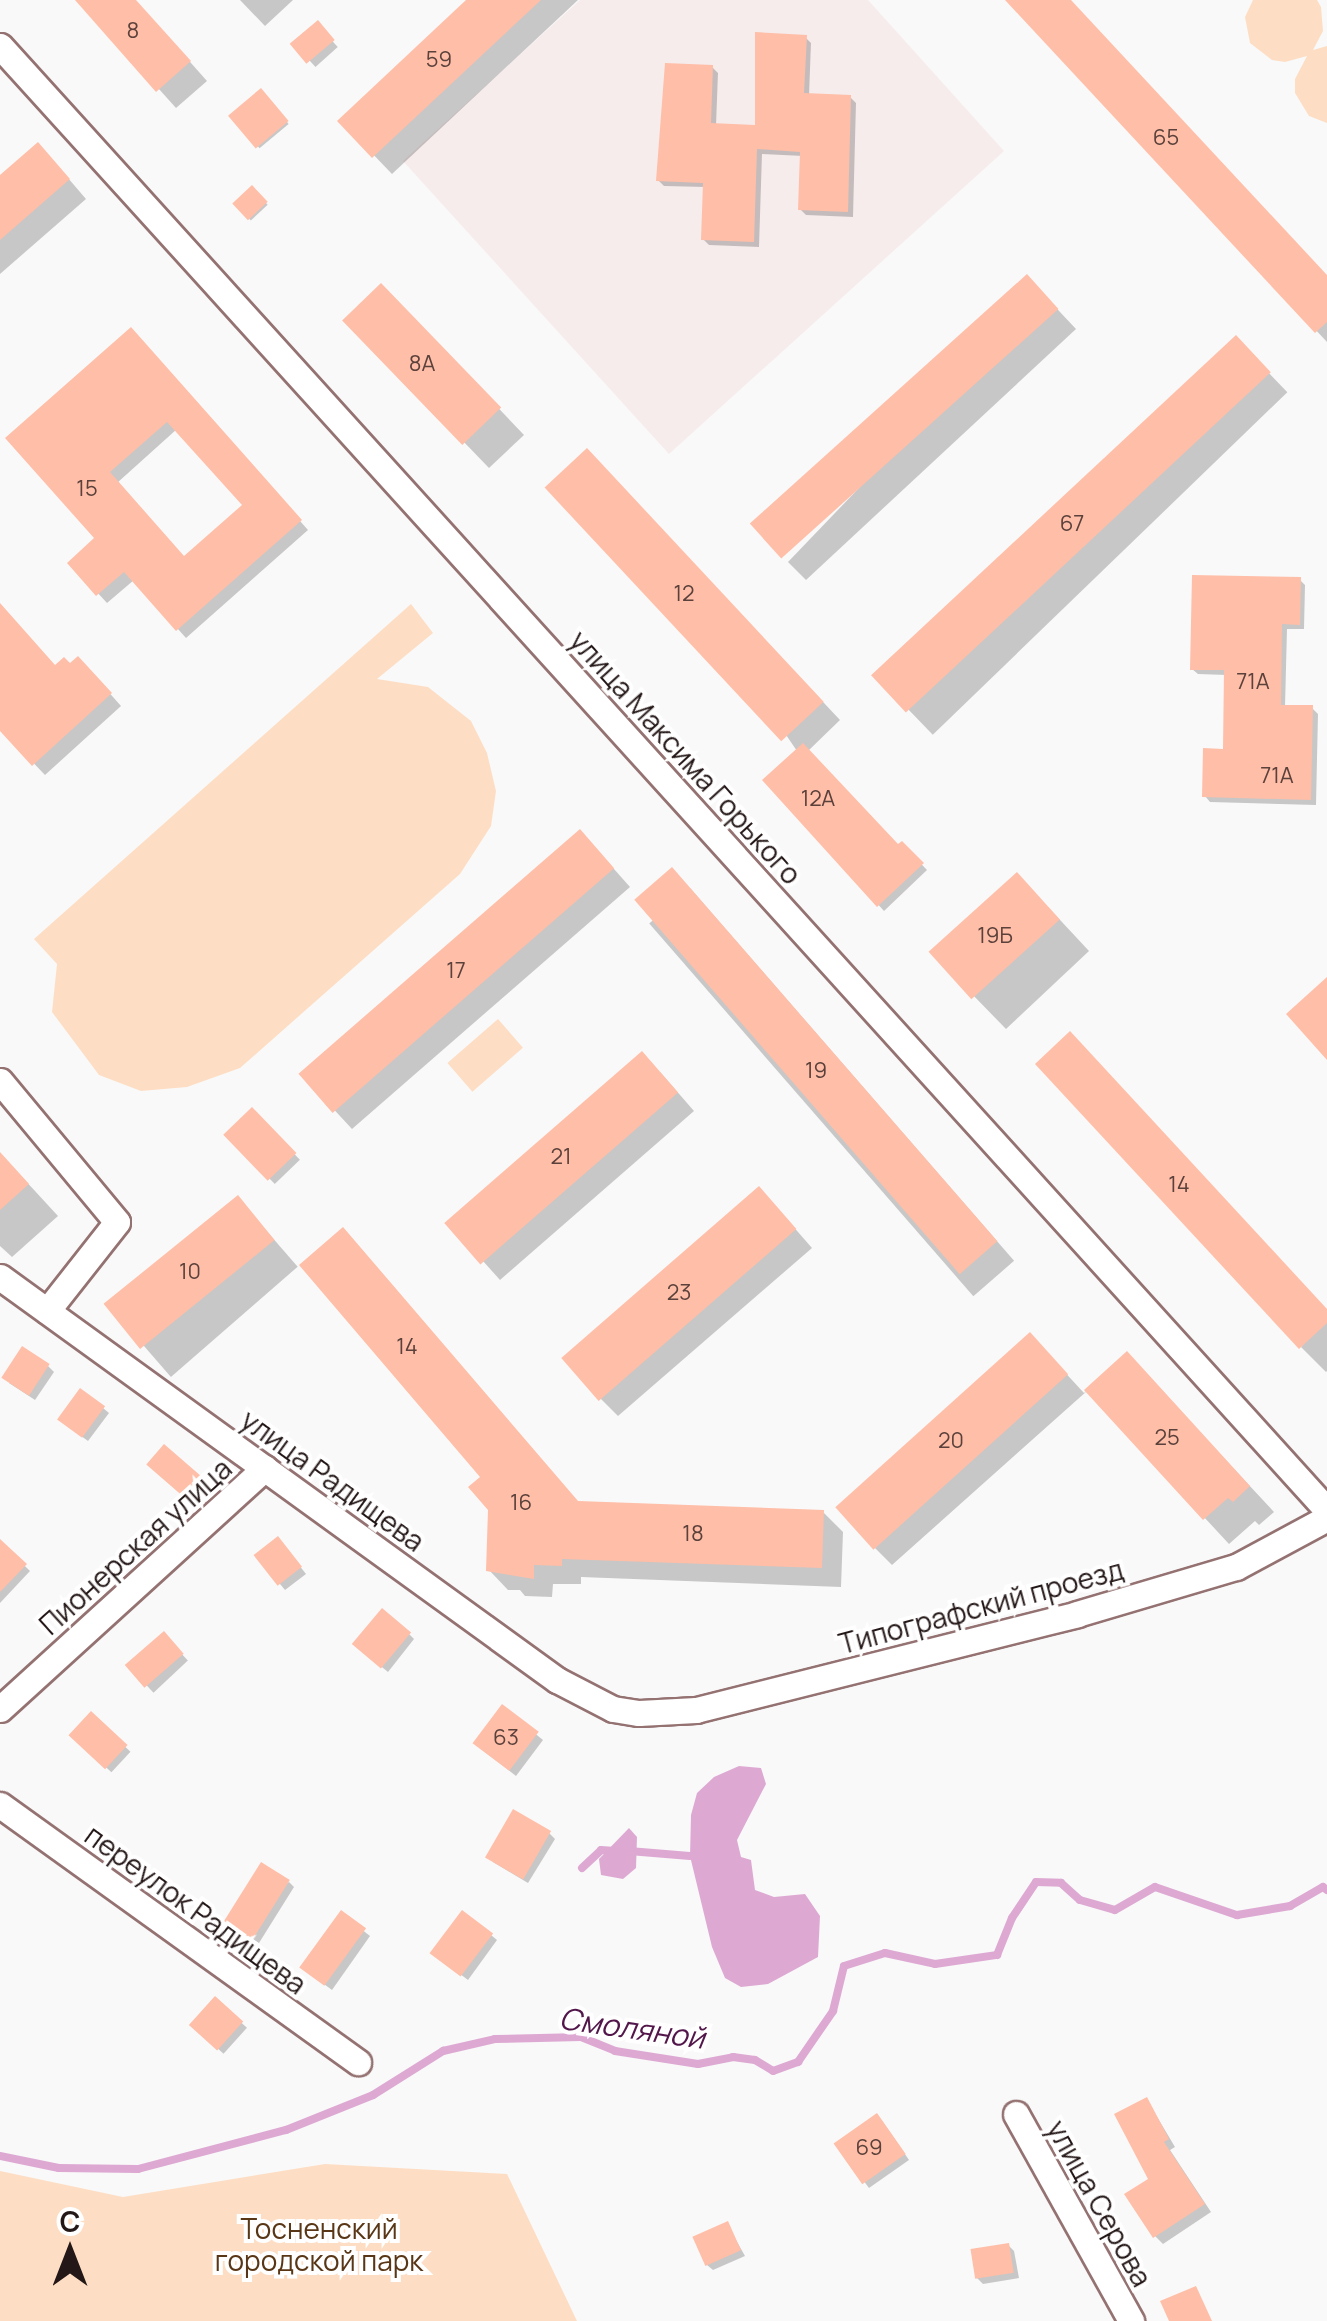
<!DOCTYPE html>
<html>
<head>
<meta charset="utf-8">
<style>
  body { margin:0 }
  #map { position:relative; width:1327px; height:2321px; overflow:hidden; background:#f9f9f9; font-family:Manrope,sans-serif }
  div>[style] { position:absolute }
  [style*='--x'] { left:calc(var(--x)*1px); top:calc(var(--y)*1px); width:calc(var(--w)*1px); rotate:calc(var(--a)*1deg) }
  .built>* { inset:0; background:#f6ecec }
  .green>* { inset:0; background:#fddec4; transform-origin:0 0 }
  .water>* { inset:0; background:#dda9d3 }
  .shadow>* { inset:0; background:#0003; transform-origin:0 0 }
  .stream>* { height:8px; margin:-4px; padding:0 4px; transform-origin:4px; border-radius:4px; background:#dda9d3 }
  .building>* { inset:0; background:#ffbea7; transform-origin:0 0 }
  .roads { filter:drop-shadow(2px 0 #957272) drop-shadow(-2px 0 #957272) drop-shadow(0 2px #957272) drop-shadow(0 -2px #957272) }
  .street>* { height:25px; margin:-12.5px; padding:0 12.5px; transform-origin:12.5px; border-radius:12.5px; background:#fff }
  span { translate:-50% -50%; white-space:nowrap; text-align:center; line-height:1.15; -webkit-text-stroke:8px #fff; paint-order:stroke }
  .number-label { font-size:22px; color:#5b413b }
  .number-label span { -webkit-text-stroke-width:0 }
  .street-label { font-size:28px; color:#241717 }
  .park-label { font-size:28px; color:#593716 }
  .water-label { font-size:30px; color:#52164a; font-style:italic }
  .north { position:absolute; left:20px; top:2201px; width:100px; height:100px; -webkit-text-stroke:8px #fff; paint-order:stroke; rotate:0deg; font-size:28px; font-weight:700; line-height:40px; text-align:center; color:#241717 }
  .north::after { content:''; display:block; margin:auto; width:35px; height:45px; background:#241717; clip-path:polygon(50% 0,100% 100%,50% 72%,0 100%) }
</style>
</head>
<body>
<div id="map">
  <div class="built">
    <div style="clip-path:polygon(580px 0,868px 0,1004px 151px,669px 454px,403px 161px)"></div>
  </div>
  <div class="green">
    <div style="clip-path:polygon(1253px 0,1317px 0,1321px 7px,1323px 31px,1313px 50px,1327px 46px,1327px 123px,1309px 116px,1295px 93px,1295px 79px,1307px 56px,1285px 62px,1272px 60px,1250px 43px,1245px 17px)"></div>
    <div style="clip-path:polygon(411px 604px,433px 633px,377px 679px,428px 687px,471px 721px,487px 753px,496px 791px,491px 826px,460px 874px,240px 1068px,187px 1087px,141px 1091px,99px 1075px,52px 1012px,57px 964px,34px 939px)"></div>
    <div style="left:498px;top:1019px;width:38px;height:67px;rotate:49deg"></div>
    <div style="clip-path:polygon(325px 2164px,507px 2174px,577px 2321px,0 2321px,0 2171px,123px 2197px)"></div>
  </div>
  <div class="water">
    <div style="clip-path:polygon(739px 1766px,761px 1768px,766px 1784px,737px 1840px,741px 1857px,751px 1860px,755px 1890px,774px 1897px,805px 1894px,820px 1916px,818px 1957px,768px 1984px,741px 1987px,725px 1978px,712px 1947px,690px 1856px,691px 1815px,697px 1793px,714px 1777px)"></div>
    <div style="clip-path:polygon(629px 1828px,637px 1837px,636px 1868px,623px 1879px,601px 1875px,599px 1859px)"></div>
  </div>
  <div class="shadow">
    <div style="clip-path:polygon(79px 0,135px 0,207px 81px,176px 108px)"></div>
    <div style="clip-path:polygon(240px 0,293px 0,265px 26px)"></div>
    <div style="clip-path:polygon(470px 0,578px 0,392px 174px,341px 121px)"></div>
    <div style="clip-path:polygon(1008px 0,1069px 0,1327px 277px,1327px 342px)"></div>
    <div style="left:317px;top:24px;width:31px;height:30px;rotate:48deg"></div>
    <div style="clip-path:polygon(805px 37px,811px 43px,809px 96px,850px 97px,856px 103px,853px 217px,806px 215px,800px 209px,803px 156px,762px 154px,759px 247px,709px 245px,703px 239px,705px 187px,664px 186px,658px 180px,712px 67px,718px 73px,716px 126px,757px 128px)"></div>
    <div style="left:261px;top:91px;width:43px;height:38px;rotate:50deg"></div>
    <div style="clip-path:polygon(56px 164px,86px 199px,0 274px,0 179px)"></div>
    <div style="left:252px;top:188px;width:23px;height:23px;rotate:47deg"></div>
    <div style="clip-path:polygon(1044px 295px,1076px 329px,806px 580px,788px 562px)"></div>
    <div style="clip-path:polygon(406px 311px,524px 435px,489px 468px,346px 320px)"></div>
    <div style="clip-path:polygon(evenodd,139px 339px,308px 530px,186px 638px,134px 580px,107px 603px,70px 563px,98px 539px,8px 438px,139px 339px,177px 429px,245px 505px,185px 559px,117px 483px,177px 429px)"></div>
    <div style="left:1236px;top:339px;width:74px;height:493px;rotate:46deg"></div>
    <div style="clip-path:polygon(605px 470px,840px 720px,808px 751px,898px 848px,902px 844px,927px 870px,884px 911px,766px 780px,797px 751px)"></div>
    <div style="clip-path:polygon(1300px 580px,1305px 585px,1304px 629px,1287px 629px,1285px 707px,1312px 708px,1318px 714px,1316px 805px,1210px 802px,1205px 796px,1225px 751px,1227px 675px,1198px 674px,1192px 669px)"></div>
    <div style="clip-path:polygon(0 607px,56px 668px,89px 670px,121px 706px,45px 775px,0 728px)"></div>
    <div style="clip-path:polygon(598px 851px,630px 887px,352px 1129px,302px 1075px)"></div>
    <div style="left:690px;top:888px;width:494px;height:54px;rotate:49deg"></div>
    <div style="clip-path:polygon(1048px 907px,1089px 951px,1006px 1029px,933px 954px)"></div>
    <div style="clip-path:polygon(660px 1072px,694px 1111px,500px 1280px,448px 1222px)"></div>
    <div style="left:252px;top:1110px;width:69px;height:35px;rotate:46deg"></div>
    <div style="clip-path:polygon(0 1153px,58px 1216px,12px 1257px,0 1246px)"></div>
    <div style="left:238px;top:1198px;width:91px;height:168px;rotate:49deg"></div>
    <div style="clip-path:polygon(777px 1208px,812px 1248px,618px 1416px,600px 1398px)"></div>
    <div style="clip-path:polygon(1327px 1310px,1327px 1371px,1326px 1372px,1301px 1347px)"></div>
    <div style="clip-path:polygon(1048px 1354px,1084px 1393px,1127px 1354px,1274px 1512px,1259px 1525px,1255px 1521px,1229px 1544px,1087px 1391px,892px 1565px,874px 1547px)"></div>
    <div style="clip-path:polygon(48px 1366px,54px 1372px,35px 1400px,9px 1383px)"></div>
    <div style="clip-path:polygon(103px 1408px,109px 1413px,88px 1441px,66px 1425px)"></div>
    <div style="left:164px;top:1448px;width:60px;height:22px;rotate:42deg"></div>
    <div style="clip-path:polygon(580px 1504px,823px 1512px,843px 1532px,841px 1587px,581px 1577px,581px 1584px,553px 1584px,552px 1597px,525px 1596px,520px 1590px,508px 1590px,489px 1570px)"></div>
    <div style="clip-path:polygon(1px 1543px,30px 1571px,0 1603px,0 1544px)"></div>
    <div style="clip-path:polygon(283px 1545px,306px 1574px,285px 1590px,280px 1584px)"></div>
    <div style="clip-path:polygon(409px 1634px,414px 1639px,388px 1672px,361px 1650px)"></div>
    <div style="left:164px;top:1635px;width:35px;height:47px;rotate:47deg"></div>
    <div style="clip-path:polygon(502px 1707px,543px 1740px,516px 1776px,481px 1749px)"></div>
    <div style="left:91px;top:1715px;width:54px;height:28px;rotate:43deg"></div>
    <div style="clip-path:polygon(549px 1833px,555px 1839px,528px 1883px,493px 1862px)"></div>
    <div style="clip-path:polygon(289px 1882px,294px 1887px,259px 1943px,232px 1926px)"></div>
    <div style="clip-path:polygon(341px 1913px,370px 1936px,332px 1990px,309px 1973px)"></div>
    <div style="clip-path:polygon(491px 1935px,497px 1940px,468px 1980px,439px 1958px)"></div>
    <div style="left:215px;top:1999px;width:43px;height:35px;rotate:42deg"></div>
    <div style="clip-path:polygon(1147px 2100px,1175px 2147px,1170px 2150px,1211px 2212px,1163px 2244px,1155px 2236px)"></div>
    <div style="clip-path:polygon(882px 2121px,909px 2160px,869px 2188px,836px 2144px)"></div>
    <div style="clip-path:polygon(727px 2224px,745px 2256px,713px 2270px,707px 2265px)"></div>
    <div style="clip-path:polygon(1008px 2245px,1014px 2251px,1019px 2278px,983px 2284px,977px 2278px)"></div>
  </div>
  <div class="stream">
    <div style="--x:629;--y:1851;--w:61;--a:4.7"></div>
    <div style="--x:582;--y:1868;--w:26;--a:-43"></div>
    <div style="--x:601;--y:1850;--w:14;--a:4"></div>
    <div style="--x:0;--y:2156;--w:60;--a:11.5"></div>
    <div style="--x:59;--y:2168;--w:79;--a:0.7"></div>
    <div style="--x:138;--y:2169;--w:153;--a:-14.8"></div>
    <div style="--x:286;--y:2130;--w:94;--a:-21.9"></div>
    <div style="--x:373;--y:2095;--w:83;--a:-32.2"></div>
    <div style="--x:443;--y:2051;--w:53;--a:-13"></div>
    <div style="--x:495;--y:2039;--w:86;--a:-1.3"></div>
    <div style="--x:581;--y:2037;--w:37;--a:22"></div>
    <div style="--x:615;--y:2051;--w:84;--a:8.9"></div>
    <div style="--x:698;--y:2064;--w:36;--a:-11"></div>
    <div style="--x:733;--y:2057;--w:22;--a:8"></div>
    <div style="--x:755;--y:2060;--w:21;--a:31"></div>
    <div style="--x:773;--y:2071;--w:27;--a:-20"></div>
    <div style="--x:798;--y:2062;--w:62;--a:-55.5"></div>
    <div style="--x:833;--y:2011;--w:46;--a:-76.3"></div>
    <div style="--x:844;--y:1966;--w:43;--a:-17.6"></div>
    <div style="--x:885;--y:1953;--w:51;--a:12.4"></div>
    <div style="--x:935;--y:1964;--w:63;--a:-8.3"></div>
    <div style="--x:997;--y:1955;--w:40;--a:-68"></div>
    <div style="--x:1012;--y:1918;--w:43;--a:-56.3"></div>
    <div style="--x:1036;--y:1882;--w:25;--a:2"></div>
    <div style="--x:1061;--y:1883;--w:25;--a:42"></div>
    <div style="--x:1080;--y:1900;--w:36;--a:16"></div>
    <div style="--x:1115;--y:1910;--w:46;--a:-29.9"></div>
    <div style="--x:1155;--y:1887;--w:87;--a:18.9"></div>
    <div style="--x:1237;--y:1915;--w:54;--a:-9.6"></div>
    <div style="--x:1290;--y:1906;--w:38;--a:-30"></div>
    <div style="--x:1323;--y:1887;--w:5;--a:37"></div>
  </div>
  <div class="building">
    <div style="clip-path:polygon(75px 0,136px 0,191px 61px,156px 92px)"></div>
    <div style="clip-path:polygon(466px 0,541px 0,372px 158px,337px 121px)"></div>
    <div style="clip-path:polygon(1005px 0,1071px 0,1327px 275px,1327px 322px,1315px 333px)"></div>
    <div style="left:318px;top:20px;width:26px;height:37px;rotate:50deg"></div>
    <div style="clip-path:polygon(755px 32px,807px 35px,804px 93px,851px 95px,848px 212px,798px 210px,800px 152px,757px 149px,754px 242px,701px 240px,703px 183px,656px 181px,665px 63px,713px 65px,711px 123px,755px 125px)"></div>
    <div style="left:261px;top:88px;width:43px;height:43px;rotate:50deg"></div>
    <div style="clip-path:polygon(38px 142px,70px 179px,0 240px,0 175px)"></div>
    <div style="left:252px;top:185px;width:23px;height:27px;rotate:47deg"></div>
    <div style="left:1027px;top:274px;width:47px;height:373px;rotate:48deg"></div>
    <div style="left:381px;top:283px;width:173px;height:54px;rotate:46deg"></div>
    <div style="clip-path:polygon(evenodd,131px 327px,302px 520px,176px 631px,124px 572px,96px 596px,67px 563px,94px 538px,5px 438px,131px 327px,167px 422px,242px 505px,184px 556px,110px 472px,167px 422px)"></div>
    <div style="left:1236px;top:335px;width:51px;height:499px;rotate:47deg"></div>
    <div style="left:587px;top:448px;width:347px;height:58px;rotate:47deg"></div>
    <div style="clip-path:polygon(1192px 575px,1301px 577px,1300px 625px,1282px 624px,1281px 705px,1313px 705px,1311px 800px,1202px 797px,1203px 748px,1223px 749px,1224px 670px,1190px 670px)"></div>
    <div style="clip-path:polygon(0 603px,55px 665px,64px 657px,70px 663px,78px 656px,112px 693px,32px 766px,0 731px)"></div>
    <div style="clip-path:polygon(803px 743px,898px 844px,902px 841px,924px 863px,877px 907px,762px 780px)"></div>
    <div style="left:580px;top:829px;width:52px;height:373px;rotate:49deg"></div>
    <div style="left:672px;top:867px;width:496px;height:50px;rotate:49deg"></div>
    <div style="left:1017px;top:872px;width:64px;height:119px;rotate:48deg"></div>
    <div style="clip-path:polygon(1327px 977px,1327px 1060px,1286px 1014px)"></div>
    <div style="clip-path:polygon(1070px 1031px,1327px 1309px,1327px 1323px,1299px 1349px,1035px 1064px)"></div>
    <div style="left:642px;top:1051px;width:55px;height:262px;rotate:49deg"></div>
    <div style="left:252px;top:1107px;width:64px;height:40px;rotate:46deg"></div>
    <div style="clip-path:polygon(0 1152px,29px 1184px,0 1210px)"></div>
    <div style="left:759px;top:1186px;width:57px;height:262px;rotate:49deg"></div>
    <div style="left:238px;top:1195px;width:58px;height:173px;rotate:51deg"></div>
    <div style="clip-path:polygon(343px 1227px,578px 1501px,824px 1510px,822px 1568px,562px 1559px,562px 1566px,534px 1565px,534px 1579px,486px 1571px,488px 1510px,468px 1487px,480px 1477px,299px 1265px)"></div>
    <div style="left:1030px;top:1332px;width:57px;height:262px;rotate:48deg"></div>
    <div style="left:22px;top:1346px;width:33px;height:38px;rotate:33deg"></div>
    <div style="clip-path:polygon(1127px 1351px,1250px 1486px,1233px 1502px,1228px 1498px,1203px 1520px,1084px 1390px)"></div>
    <div style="left:80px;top:1388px;width:31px;height:39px;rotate:36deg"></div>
    <div style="left:164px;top:1444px;width:55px;height:27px;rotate:41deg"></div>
    <div style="left:278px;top:1536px;width:39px;height:31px;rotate:52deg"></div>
    <div style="clip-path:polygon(0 1539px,27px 1564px,0 1592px)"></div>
    <div style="left:382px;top:1608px;width:38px;height:47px;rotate:40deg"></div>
    <div style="left:164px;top:1631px;width:30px;height:52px;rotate:49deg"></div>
    <div style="left:502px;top:1704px;width:46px;height:49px;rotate:37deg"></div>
    <div style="left:91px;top:1711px;width:50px;height:33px;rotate:43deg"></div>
    <div style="left:513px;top:1809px;width:44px;height:56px;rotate:30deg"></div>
    <div style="left:261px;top:1862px;width:34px;height:70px;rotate:32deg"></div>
    <div style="left:341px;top:1910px;width:31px;height:71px;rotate:36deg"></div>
    <div style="left:462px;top:1910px;width:39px;height:54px;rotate:37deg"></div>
    <div style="left:215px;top:1996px;width:38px;height:39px;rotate:42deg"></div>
    <div style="clip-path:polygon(1147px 2097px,1169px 2139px,1164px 2142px,1205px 2204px,1153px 2238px,1124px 2194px,1148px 2179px,1114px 2114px)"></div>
    <div style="left:877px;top:2113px;width:50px;height:53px;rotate:55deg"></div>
    <div style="left:728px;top:2221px;width:32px;height:39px;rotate:66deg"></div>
    <div style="left:1009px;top:2243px;width:30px;height:39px;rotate:81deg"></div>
    <div style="clip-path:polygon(1196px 2286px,1212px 2321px,1169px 2321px,1160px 2301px)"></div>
  </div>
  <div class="roads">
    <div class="street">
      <div style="--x:0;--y:46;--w:1976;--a:47.81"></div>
      <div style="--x:0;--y:1081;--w:183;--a:50.3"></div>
      <div style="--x:117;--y:1222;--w:113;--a:128.2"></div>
      <div style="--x:0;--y:1277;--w:688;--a:35.89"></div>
      <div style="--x:557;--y:1680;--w:63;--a:27.4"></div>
      <div style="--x:613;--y:1709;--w:26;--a:9"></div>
      <div style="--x:639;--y:1713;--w:57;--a:-3"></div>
      <div style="--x:696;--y:1710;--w:393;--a:-14.1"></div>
      <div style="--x:1077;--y:1614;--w:166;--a:-16.5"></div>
      <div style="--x:1236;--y:1567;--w:103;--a:-28.3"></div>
      <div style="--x:0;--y:1709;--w:358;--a:-42.3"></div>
      <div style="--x:0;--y:1805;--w:441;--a:35.7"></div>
      <div style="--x:1016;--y:2114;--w:237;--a:60.9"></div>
    </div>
  </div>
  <div class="number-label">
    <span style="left:133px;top:31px">8</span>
    <span style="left:439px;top:60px">59</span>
    <span style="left:1166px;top:138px">65</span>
    <span style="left:422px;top:364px">8А</span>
    <span style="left:87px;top:489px">15</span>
    <span style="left:1072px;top:524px">67</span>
    <span style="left:684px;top:594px">12</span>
    <span style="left:1253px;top:682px">71А</span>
    <span style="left:1277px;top:776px">71А</span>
    <span style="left:818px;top:799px">12А</span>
    <span style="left:995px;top:936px">19Б</span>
    <span style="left:456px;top:971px">17</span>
    <span style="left:816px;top:1071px">19</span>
    <span style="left:561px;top:1157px">21</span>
    <span style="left:1179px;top:1185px">14</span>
    <span style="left:190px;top:1272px">10</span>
    <span style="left:679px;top:1293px">23</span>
    <span style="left:407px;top:1347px">14</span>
    <span style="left:1167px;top:1438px">25</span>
    <span style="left:951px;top:1441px">20</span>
    <span style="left:521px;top:1503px">16</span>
    <span style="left:693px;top:1534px">18</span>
    <span style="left:506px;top:1738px">63</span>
    <span style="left:869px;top:2148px">69</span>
  </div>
  <div class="street-label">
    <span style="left:686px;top:757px;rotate:48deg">улица Максима Горького</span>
    <span style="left:333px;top:1480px;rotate:36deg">улица Радищева</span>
    <span style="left:135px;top:1546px;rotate:-42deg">Пионерская улица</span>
    <span style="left:981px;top:1606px;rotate:-15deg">Типографский проезд</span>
    <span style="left:196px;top:1909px;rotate:36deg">переулок Радищева</span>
    <span style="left:1100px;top:2203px;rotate:61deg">улица Серова</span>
  </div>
  <div class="park-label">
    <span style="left:319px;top:2244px">Тосненский<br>городской парк</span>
  </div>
  <div class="water-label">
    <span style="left:632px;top:2028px;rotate:8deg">Смоляной</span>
  </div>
  <div class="north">С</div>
</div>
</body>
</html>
